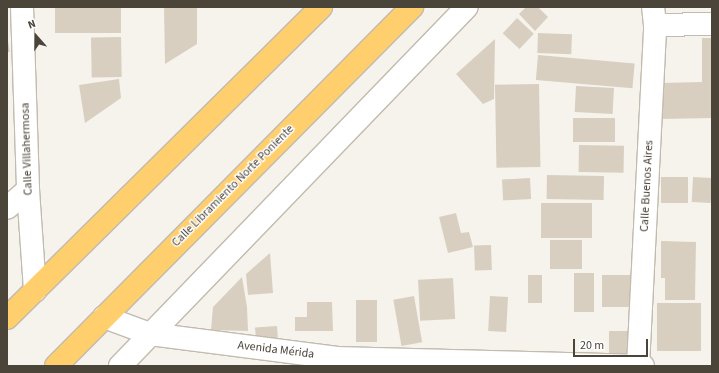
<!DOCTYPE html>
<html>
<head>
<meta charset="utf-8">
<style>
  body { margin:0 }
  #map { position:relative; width:719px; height:373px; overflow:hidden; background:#f6f3ec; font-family:"Source Sans 3",sans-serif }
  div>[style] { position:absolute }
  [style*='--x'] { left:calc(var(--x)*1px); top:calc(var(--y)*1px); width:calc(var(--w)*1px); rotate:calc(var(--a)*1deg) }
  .building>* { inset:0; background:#d8cfc1; transform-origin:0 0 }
  .roads { filter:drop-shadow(1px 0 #c2bbae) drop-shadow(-1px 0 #c2bbae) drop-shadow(0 1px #c2bbae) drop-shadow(0 -1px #c2bbae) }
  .minor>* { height:22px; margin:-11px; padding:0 11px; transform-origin:11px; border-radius:11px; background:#fff }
  .highway>* { height:22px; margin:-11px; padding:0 11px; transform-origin:11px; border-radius:11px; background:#ffcf6e }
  span { translate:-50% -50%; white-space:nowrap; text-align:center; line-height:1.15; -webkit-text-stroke:3px #fff; paint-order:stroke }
  .street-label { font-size:12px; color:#4b4439 }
  .frame { position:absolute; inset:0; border:8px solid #4b4439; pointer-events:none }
  .north { position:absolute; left:16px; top:16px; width:40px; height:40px; -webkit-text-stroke:3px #fff; paint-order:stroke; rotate:340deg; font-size:11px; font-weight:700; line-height:16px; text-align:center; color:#4b4439 }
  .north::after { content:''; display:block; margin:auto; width:14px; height:18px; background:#4b4439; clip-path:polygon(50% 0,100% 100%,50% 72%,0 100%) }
  .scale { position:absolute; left:573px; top:339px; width:75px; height:18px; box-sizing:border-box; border:2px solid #4b4439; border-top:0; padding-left:5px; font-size:12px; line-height:14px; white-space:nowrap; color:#4b4439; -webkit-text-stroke:3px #fff; paint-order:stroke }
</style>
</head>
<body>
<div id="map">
  <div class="building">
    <div style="left:55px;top:7px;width:66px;height:26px"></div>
    <div style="clip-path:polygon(164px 7px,197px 7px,197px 44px,165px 64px)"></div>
    <div style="clip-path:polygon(526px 7px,538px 7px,548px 17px,535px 31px,519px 14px)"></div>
    <div style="left:517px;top:18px;width:23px;height:21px;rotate:43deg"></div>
    <div style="left:538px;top:33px;width:34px;height:20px;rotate:2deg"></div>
    <div style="clip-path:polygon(7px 36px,10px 52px,7px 52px)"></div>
    <div style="left:121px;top:37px;width:40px;height:30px;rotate:89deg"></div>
    <div style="clip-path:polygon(702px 38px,712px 38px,712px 118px,660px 119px,660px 83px,702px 82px)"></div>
    <div style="clip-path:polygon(495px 39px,494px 99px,483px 104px,456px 74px)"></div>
    <div style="left:538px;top:55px;width:97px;height:25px;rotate:5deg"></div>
    <div style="clip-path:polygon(119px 79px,121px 98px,85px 123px,79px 85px)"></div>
    <div style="left:539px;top:84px;width:83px;height:44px;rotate:89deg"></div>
    <div style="left:576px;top:86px;width:38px;height:26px;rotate:3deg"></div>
    <div style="left:573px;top:118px;width:42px;height:24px"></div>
    <div style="left:579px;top:145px;width:45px;height:27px;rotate:1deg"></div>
    <div style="left:547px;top:175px;width:57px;height:24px;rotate:1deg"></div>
    <div style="left:661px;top:177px;width:27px;height:26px"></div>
    <div style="left:693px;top:177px;width:19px;height:25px;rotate:3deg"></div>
    <div style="left:530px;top:178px;width:21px;height:28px;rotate:87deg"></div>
    <div style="left:541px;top:203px;width:51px;height:35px"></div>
    <div style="clip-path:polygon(456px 213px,461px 233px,469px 232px,473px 247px,448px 253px,439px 217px)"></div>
    <div style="left:550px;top:240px;width:32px;height:29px"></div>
    <div style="clip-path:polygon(661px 241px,696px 242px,695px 300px,665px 300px,665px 278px,661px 278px)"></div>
    <div style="left:491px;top:245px;width:25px;height:17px;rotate:88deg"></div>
    <div style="clip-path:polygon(270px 253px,273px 293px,248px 295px,246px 274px)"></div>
    <div style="left:574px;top:273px;width:20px;height:39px"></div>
    <div style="left:528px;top:275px;width:14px;height:28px"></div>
    <div style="left:631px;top:275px;width:32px;height:29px;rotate:90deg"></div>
    <div style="clip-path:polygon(242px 277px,247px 307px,248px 331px,211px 330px,213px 307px)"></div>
    <div style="left:453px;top:278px;width:41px;height:35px;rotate:87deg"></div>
    <div style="left:414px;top:296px;width:47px;height:21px;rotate:80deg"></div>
    <div style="left:490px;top:296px;width:18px;height:35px;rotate:3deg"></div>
    <div style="left:356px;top:300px;width:21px;height:42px"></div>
    <div style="clip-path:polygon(307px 302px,332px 302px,333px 331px,295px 331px,295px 317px,307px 317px)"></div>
    <div style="left:657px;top:303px;width:44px;height:48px"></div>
    <div style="left:277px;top:326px;width:15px;height:22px;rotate:86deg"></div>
    <div style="left:609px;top:331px;width:27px;height:25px"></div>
  </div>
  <div class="roads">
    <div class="minor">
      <div style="--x:22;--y:7;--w:183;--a:88.1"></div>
      <div style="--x:28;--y:190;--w:101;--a:86"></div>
      <div style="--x:655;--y:25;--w:57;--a:-1"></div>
      <div style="--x:7;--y:208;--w:28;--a:-41"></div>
      <div style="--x:104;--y:317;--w:49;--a:20.3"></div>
      <div style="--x:150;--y:334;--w:189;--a:7.3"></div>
      <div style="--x:337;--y:358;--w:306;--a:1.5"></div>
      <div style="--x:120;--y:366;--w:499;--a:-46"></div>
      <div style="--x:638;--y:366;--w:341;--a:-87.1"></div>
      <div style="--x:655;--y:25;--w:18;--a:-96"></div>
    </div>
    <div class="highway">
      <div style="--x:7;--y:318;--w:442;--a:-44.7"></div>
      <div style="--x:56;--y:366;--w:506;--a:-45.24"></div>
    </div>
  </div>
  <div class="street-label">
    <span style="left:27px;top:149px;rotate:-92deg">Calle Villahermosa</span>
    <span style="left:233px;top:186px;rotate:-45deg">Calle Libramiento Norte Poniente</span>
    <span style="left:647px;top:186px;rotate:-87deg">Calle Buenos Aires</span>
    <span style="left:276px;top:350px;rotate:7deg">Avenida Mérida</span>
  </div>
  <div class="frame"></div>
  <div class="north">N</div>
  <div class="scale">20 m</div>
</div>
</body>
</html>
